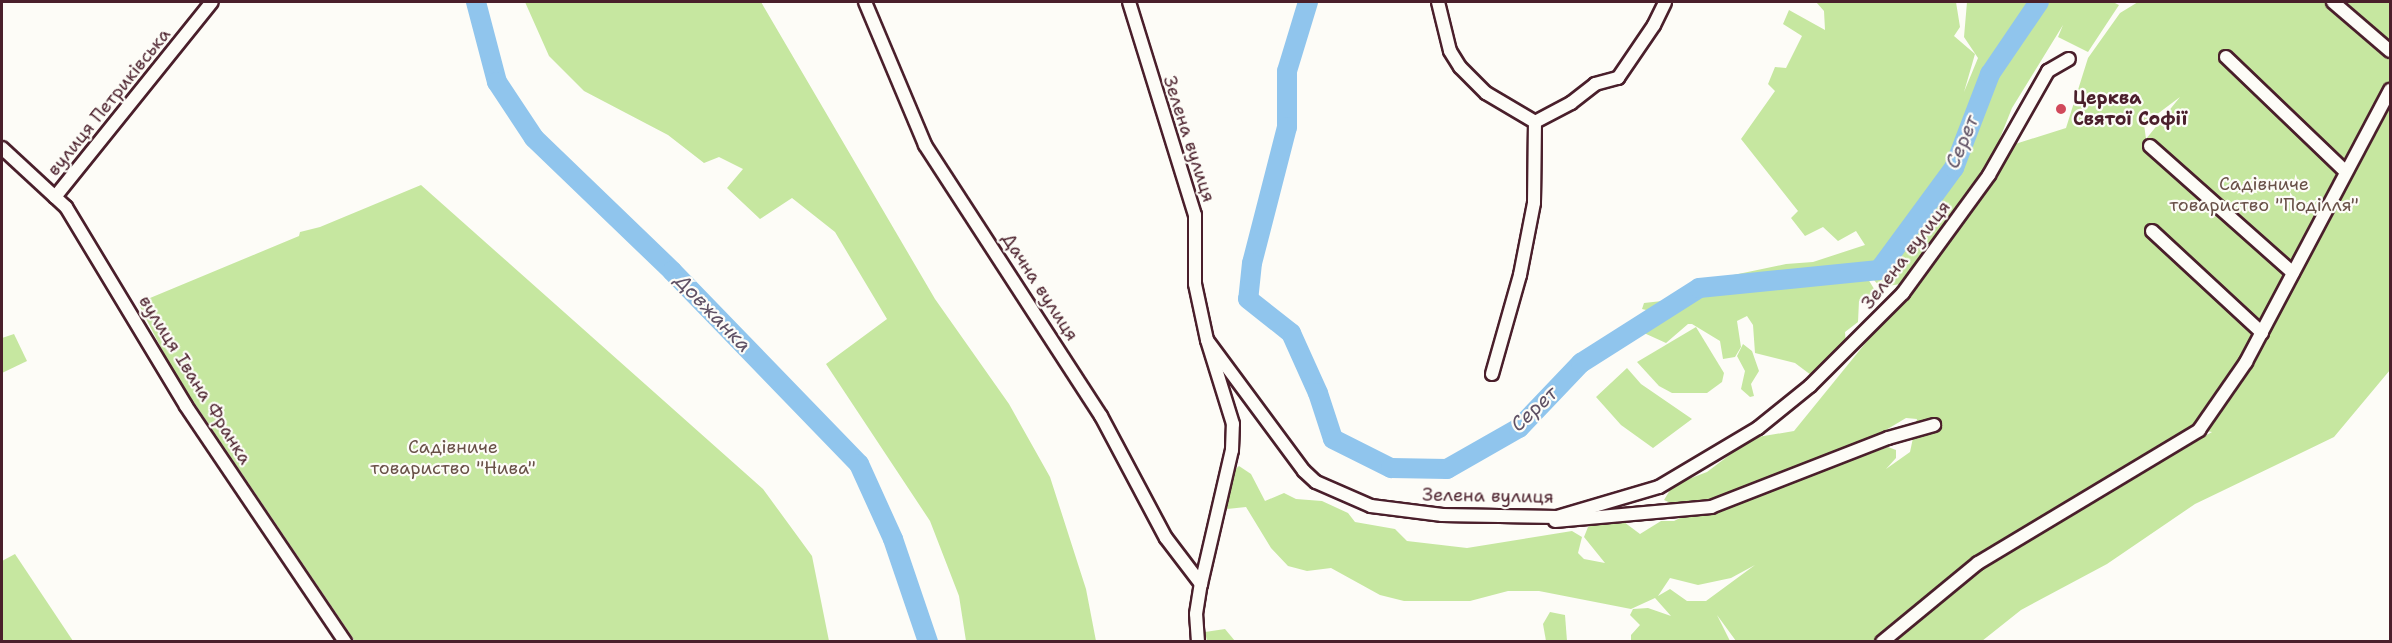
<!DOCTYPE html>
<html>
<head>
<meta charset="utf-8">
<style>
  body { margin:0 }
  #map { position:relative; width:2392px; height:643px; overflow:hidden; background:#fdfcf7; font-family:"Shantell Sans",sans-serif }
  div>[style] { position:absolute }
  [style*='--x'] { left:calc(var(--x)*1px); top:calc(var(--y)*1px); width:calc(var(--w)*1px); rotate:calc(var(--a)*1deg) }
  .green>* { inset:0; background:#c6e7a0 }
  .river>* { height:20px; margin:-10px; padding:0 10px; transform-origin:10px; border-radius:10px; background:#90c5ed }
  .roads { filter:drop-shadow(2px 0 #4a1f2b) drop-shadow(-2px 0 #4a1f2b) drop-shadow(0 2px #4a1f2b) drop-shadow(0 -2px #4a1f2b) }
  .minor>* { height:12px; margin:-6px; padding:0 6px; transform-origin:6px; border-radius:6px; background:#fdfcf7 }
  .dots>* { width:16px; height:16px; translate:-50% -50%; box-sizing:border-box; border:3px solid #fdfcf7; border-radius:50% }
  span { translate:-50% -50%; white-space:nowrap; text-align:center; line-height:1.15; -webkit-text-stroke:4.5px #fdfcf7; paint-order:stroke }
  .poi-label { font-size:18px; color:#4a1f2b; font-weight:700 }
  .left { translate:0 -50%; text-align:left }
  .street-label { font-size:18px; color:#4a1f2b }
  .park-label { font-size:18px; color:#695148 }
  .water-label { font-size:20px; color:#5f5165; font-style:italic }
  .frame { position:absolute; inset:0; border:3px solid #4a1f2b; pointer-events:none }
</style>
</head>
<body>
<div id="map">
  <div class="green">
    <div style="clip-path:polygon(525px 2px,761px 2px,935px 299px,1009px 404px,1050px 477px,1086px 589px,1096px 641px,966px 641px,959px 596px,930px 521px,826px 364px,887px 319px,835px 232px,792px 198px,760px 219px,727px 188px,743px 169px,719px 157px,704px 163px,668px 135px,584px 91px,549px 56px)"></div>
    <div style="clip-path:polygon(1816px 2px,1956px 2px,1960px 27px,1954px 36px,1975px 54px,1964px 92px,1978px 58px,1964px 37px,1967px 2px,2035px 2px,1987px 74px,1980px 90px,1984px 104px,1951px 174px,1890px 255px,1846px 272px,1697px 291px,1654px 312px,1642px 309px,1644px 303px,1662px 301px,1695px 283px,1786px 264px,1813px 262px,1865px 245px,1856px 231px,1838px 241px,1823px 227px,1805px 236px,1791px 218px,1798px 211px,1741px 139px,1775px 91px,1768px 84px,1775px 67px,1786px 68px,1802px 36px,1783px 24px,1789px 10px,1825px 30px,1824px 11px)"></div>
    <div style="clip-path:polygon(2045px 2px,2113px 2px,2119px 5px,2088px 52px,2058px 37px,2063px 25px,2012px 108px,1982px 183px,1901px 284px,1880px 287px,1874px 280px,1892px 266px,1899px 246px,1962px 172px,2013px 40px,2031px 25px)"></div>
    <div style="clip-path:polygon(evenodd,2138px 2px,2390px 2px,2390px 370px,2334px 437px,2195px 504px,2107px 564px,2021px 610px,1982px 641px,1893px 641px,1957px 584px,1923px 605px,1885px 642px,1736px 641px,1717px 615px,1730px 641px,1631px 641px,1631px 635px,1640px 625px,1630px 615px,1633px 609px,1648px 608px,1671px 616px,1655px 598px,1631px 609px,1539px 591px,1508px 591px,1470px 601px,1404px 601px,1380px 595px,1331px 568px,1307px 571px,1288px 566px,1271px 548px,1246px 507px,1227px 509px,1222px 501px,1221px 491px,1226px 478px,1239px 466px,1251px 474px,1265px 501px,1284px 493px,1296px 499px,1322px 501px,1348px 513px,1355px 522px,1395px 529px,1407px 541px,1467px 548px,1572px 531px,1582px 537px,1578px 553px,1584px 559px,1605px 563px,1584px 537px,1588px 527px,1596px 522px,1616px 516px,1640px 534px,1661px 521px,1674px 521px,1694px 511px,1715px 511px,1888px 447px,1896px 450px,1896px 458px,1886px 469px,1910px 452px,1917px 419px,1906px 418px,1824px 467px,1719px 503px,1675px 505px,1664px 500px,1673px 485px,1707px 472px,1752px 438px,1794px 431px,1937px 255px,2012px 145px,2066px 128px,2088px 58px,2120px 13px,2138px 2px,2180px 97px,2146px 139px,2144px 124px,2180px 97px,2138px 2px,2206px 431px,2212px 432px,2090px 501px,2110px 488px,2206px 431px,2138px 2px,1755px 565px,1706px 601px,1687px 601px,1670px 589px,1658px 596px,1670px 578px,1698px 585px,1731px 578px,1755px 565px)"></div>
    <div style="clip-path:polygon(421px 185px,763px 489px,812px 556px,829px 641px,355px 641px,173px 371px,138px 303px,299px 236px,300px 232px,320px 227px)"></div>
    <div style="clip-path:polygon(1863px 279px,1868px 279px,1876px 292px,1859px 301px,1858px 322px,1845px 332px,1846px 345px,1811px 375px,1795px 363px,1755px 353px,1753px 325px,1747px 316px,1737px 321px,1741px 347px,1735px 357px,1723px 359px,1720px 341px,1692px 324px,1688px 324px,1666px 343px,1644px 333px,1643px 328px,1663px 310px,1694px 296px)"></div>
    <div style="clip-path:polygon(1696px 327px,1724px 373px,1722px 382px,1707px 393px,1672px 393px,1659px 386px,1637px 362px)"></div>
    <div style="clip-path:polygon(14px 334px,27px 361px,2px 373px,2px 338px)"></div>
    <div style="clip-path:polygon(1743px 344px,1752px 351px,1759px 371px,1751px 384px,1754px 396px,1750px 397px,1741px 389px,1745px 371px,1737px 356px)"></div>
    <div style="clip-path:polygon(1627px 368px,1641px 384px,1692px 419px,1653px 448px,1621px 425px,1596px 397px)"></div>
    <div style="clip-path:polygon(15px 554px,73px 641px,2px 641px,2px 561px)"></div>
    <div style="clip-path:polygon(1550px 612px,1565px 615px,1567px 641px,1546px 641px,1543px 624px)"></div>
    <div style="clip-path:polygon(1225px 629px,1235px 641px,1207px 641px,1205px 632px)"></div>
  </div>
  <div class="river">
    <div style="--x:476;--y:2;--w:83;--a:75.3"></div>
    <div style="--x:497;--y:82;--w:67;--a:56.5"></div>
    <div style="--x:534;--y:138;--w:192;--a:43.9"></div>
    <div style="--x:672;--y:271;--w:269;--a:45.9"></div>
    <div style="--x:859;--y:464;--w:82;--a:65.6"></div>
    <div style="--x:893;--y:539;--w:109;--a:71.2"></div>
    <div style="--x:1308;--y:2;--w:72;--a:106.9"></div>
    <div style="--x:1287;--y:71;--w:56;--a:90"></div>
    <div style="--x:1287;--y:127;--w:140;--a:104.4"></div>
    <div style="--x:1252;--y:263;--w:36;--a:96"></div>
    <div style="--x:1248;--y:299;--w:55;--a:38.3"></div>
    <div style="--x:1291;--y:333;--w:66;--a:65.8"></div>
    <div style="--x:1318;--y:393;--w:48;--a:71.9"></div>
    <div style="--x:1333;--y:439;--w:65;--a:26.6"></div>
    <div style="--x:1391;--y:468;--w:56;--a:1"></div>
    <div style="--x:1447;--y:469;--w:83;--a:-29.7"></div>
    <div style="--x:1519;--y:428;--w:90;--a:-46.4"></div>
    <div style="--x:1581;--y:363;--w:140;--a:-32.4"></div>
    <div style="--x:1699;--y:288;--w:181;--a:-5.7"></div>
    <div style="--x:1879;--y:270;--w:127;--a:-53.7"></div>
    <div style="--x:1954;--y:168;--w:101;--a:-69"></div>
    <div style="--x:1990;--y:74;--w:87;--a:-55.8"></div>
  </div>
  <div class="roads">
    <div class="minor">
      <div style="--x:865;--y:2;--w:155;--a:67.2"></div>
      <div style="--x:925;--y:145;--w:323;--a:57"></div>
      <div style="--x:1101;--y:416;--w:138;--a:62"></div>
      <div style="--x:1166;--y:538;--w:58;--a:52.7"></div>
      <div style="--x:1129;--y:2;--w:223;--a:72.8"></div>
      <div style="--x:1195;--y:215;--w:69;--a:90"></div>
      <div style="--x:1195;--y:284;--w:57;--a:77.9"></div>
      <div style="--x:1207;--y:340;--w:163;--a:53.5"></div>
      <div style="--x:1304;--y:471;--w:16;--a:43"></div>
      <div style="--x:1316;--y:482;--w:60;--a:23.6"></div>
      <div style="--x:1371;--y:506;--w:72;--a:7.2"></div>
      <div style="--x:1442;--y:515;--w:115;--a:1"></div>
      <div style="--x:1557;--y:517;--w:106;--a:-16.4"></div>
      <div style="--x:1659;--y:487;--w:115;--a:-30.8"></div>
      <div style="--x:1758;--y:428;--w:67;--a:-38.9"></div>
      <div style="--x:1810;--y:386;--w:132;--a:-45"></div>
      <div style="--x:1903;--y:293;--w:146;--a:-53.9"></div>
      <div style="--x:1989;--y:175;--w:120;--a:-60.4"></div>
      <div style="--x:2048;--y:71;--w:24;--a:-30"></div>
      <div style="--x:1438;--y:2;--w:50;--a:76.2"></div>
      <div style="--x:1450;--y:51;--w:19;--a:58"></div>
      <div style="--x:1460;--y:67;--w:37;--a:45"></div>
      <div style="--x:1486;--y:93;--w:57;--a:30.6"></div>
      <div style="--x:1535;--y:122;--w:41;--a:-27.8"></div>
      <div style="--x:1571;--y:103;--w:31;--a:-38"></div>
      <div style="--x:1595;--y:84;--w:24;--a:-15"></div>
      <div style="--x:1618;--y:78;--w:64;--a:-55.8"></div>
      <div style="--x:1654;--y:25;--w:25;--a:-64"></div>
      <div style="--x:2333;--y:2;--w:75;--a:40.7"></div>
      <div style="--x:2226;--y:57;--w:166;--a:43.8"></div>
      <div style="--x:2150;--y:146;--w:191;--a:41.6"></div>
      <div style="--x:2;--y:148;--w:87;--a:42.7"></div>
      <div style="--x:66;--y:207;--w:232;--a:58.9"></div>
      <div style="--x:186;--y:406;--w:285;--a:56"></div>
      <div style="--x:55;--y:197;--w:250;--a:-51.2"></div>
      <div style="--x:2152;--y:231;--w:150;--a:42.8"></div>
      <div style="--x:1492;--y:374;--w:103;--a:-74.2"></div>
      <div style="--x:1520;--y:275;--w:73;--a:-79"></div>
      <div style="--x:1534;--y:203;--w:81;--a:-89.3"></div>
      <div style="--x:1555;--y:521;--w:157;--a:-5.1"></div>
      <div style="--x:1711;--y:507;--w:190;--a:-21.3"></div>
      <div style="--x:1888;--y:438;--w:48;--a:-15.8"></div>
      <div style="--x:1198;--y:642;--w:28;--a:-94"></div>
      <div style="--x:1196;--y:614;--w:30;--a:-81"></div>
      <div style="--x:1201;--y:584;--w:138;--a:-77"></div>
      <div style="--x:1232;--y:450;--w:26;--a:-88"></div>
      <div style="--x:1233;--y:424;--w:88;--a:-107.2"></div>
      <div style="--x:1882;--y:642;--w:124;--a:-39.5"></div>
      <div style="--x:1978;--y:563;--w:258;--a:-31"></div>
      <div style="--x:2199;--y:430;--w:83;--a:-55.3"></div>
      <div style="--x:2246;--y:362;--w:308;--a:-62.1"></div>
    </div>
  </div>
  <div class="dots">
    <div style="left:2061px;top:109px;background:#d1495b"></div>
  </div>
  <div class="poi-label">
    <span class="left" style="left:2073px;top:109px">Церква<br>Святої Софії</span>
  </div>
  <div class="street-label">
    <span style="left:109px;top:102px;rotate:-51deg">вулиця Петриківська</span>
    <span style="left:1189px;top:139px;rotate:72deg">Зелена вулиця</span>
    <span style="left:1906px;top:255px;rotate:-52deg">Зелена вулиця</span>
    <span style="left:1040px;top:287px;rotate:57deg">Дачна вулиця</span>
    <span style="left:195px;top:380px;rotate:58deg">вулиця Івана Франка</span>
    <span style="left:1488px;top:496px;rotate:1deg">Зелена вулиця</span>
  </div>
  <div class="park-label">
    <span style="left:2264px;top:195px">Садівниче<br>товариство "Поділля"</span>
    <span style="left:453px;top:458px">Садівниче<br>товариство "Нива"</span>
  </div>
  <div class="water-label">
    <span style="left:1962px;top:142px;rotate:-67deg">Серет</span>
    <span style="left:713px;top:313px;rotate:46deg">Довжанка</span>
    <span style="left:1534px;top:409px;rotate:-43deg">Серет</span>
  </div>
  <div class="frame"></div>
</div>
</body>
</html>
